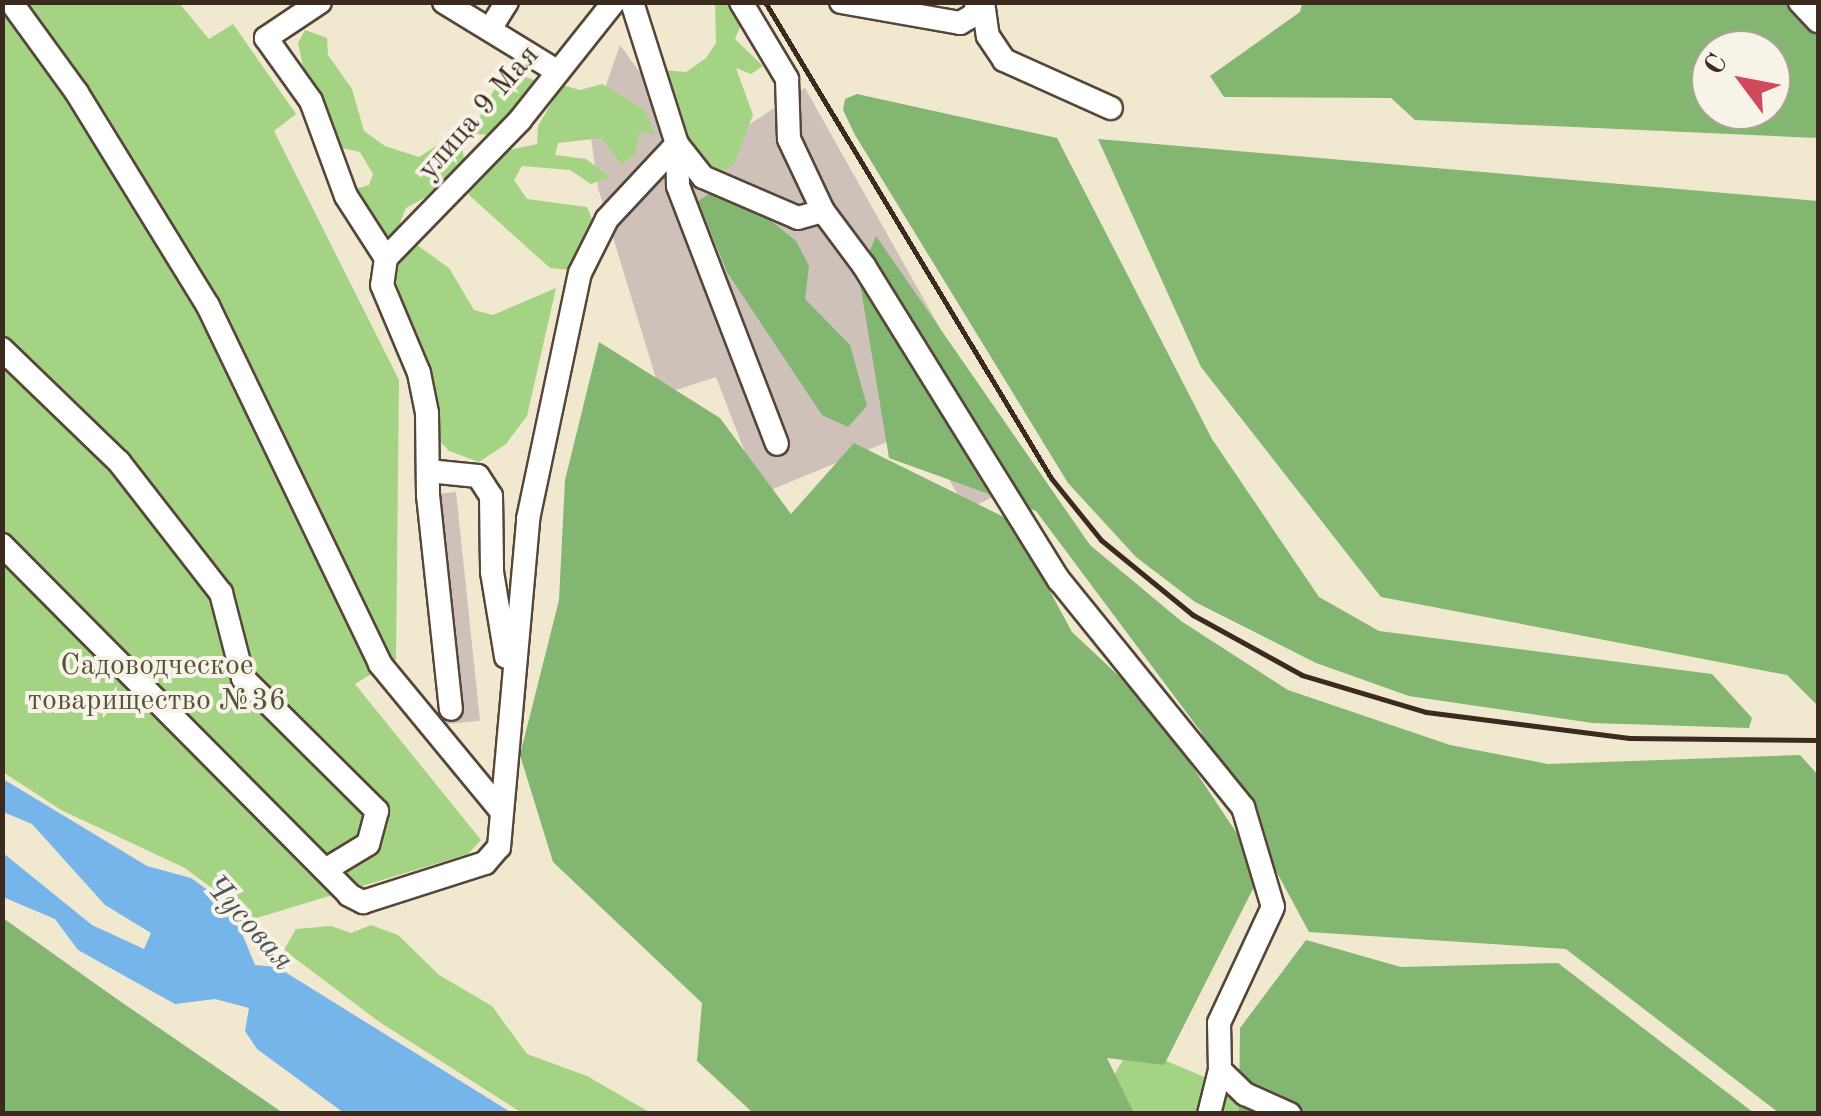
<!DOCTYPE html>
<html>
<head>
<meta charset="utf-8">
<style>
  body { margin:0 }
  #map { position:relative; width:1821px; height:1116px; overflow:hidden; background:#f1e8d0; font-family:"Old Standard TT",serif }
  div>[style] { position:absolute }
  [style*='--x'] { left:calc(var(--x)*1px); top:calc(var(--y)*1px); width:calc(var(--w)*1px); rotate:calc(var(--a)*1deg) }
  .industrial>* { inset:0; background:#cec1ba; transform-origin:0 0 }
  .green>* { inset:0; background:#a4d483 }
  .forest>* { inset:0; background:#83b671 }
  .water>* { inset:0; background:#75b5e9 }
  .roads { filter:drop-shadow(2px 0 #564639) drop-shadow(-2px 0 #564639) drop-shadow(0 2px #564639) drop-shadow(0 -2px #564639) }
  .minor>* { height:22px; margin:-11px; padding:0 11px; transform-origin:11px; border-radius:11px; background:#fff }
  .rail>* { height:5px; margin:-2.5px; padding:0 2.5px; transform-origin:2.5px; border-radius:2.5px; background:#3b2a1e }
  span { translate:-50% -50%; white-space:nowrap; text-align:center; line-height:1.15; -webkit-text-stroke:8px #f7f3e8; paint-order:stroke }
  .street-label { font-size:30px; color:#3b2a1e }
  .park-label { font-size:30px; color:#555437 }
  .water-label { font-size:32px; color:#4c545b; font-style:italic }
  .frame { position:absolute; inset:0; border:5px solid #3b2a1e; pointer-events:none }
  .north { position:absolute; left:1691px; top:30px; width:100px; height:100px; box-sizing:border-box; background:#f7f3e8; border:2px solid #aca397; border-radius:50%; rotate:302deg; font-size:28px; font-weight:700; line-height:40px; text-align:center; color:#3b2a1e }
  .north::after { content:''; display:block; margin:auto; width:35px; height:45px; background:#d1495b; clip-path:polygon(50% 0,100% 100%,50% 72%,0 100%) }
</style>
</head>
<body>
<div id="map">
  <div class="industrial">
    <div style="clip-path:polygon(620px 45px,701px 156px,805px 88px,1026px 481px,966px 510px,921px 428px,761px 494px,716px 377px,661px 395px,598px 188px,590px 131px)"></div>
    <div style="left:456px;top:492px;width:230px;height:37px;rotate:84deg"></div>
  </div>
  <div class="green">
    <div style="clip-path:polygon(2px 3px,179px 3px,209px 39px,233px 24px,296px 114px,274px 131px,399px 380px,396px 659px,355px 684px,481px 840px,468px 854px,253px 919px,185px 868px,61px 810px,3px 772px)"></div>
    <div style="clip-path:polygon(715px 3px,733px 3px,740px 27px,735px 39px,763px 66px,751px 74px,736px 68px,753px 115px,734px 164px,718px 174px,681px 142px,664px 70px,686px 72px,706px 58px,716px 43px)"></div>
    <div style="clip-path:polygon(305px 30px,327px 38px,328px 55px,352px 89px,364px 131px,385px 146px,419px 157px,452px 136px,461px 141px,464px 159px,444px 187px,406px 208px,395px 235px,379px 235px,355px 189px,369px 185px,373px 174px,360px 152px,336px 147px,303px 67px,298px 43px)"></div>
    <div style="clip-path:polygon(516px 73px,539px 82px,529px 100px,490px 135px,475px 134px,466px 125px,478px 120px,495px 88px)"></div>
    <div style="clip-path:polygon(602px 84px,645px 110px,655px 135px,639px 132px,635px 155px,621px 164px,602px 138px,558px 143px,555px 155px,586px 159px,610px 177px,591px 184px,570px 170px,522px 166px,514px 180px,527px 199px,587px 207px,593px 221px,570px 270px,550px 268px,469px 195px,467px 184px,483px 178px,505px 151px,537px 144px,538px 126px,562px 85px,580px 90px)"></div>
    <div style="clip-path:polygon(410px 240px,449px 268px,474px 310px,493px 315px,556px 288px,527px 416px,506px 444px,479px 462px,449px 451px,436px 437px,429px 365px,390px 285px,393px 264px,406px 257px)"></div>
    <div style="clip-path:polygon(371px 925px,398px 935px,439px 975px,492px 1006px,527px 1054px,587px 1076px,651px 1113px,522px 1113px,378px 1021px,284px 950px,296px 929px,331px 926px,351px 933px)"></div>
    <div style="clip-path:polygon(1131px 1046px,1290px 1113px,1128px 1113px,1106px 1089px)"></div>
  </div>
  <div class="forest">
    <div style="clip-path:polygon(evenodd,1302px 3px,1793px 3px,1818px 28px,1818px 138px,1415px 120px,1391px 98px,1224px 97px,1210px 76px,1300px 12px,1302px 3px,1711px 50px,1771px 50px,1771px 110px,1711px 110px,1711px 50px)"></div>
    <div style="clip-path:polygon(857px 94px,1057px 138px,1212px 439px,1319px 597px,1379px 631px,1712px 674px,1752px 718px,1749px 728px,1593px 723px,1409px 696px,1316px 663px,1195px 602px,1136px 557px,1068px 483px,855px 135px,843px 110px,845px 99px)"></div>
    <div style="clip-path:polygon(1098px 139px,1818px 201px,1818px 706px,1787px 675px,1381px 597px,1201px 367px)"></div>
    <div style="clip-path:polygon(709px 194px,764px 215px,796px 241px,809px 266px,805px 299px,850px 345px,867px 406px,848px 427px,822px 415px,727px 272px,698px 201px)"></div>
    <div style="clip-path:polygon(876px 236px,1090px 545px,1181px 621px,1288px 690px,1450px 745px,1548px 764px,1800px 755px,1818px 775px,1818px 1113px,1779px 1113px,1566px 949px,1309px 932px,1201px 732px,1036px 511px,889px 458px,859px 277px)"></div>
    <div style="clip-path:polygon(599px 342px,720px 418px,791px 514px,854px 443px,1012px 521px,1072px 632px,1154px 709px,1262px 871px,1164px 1065px,1107px 1058px,1134px 1113px,753px 1113px,697px 1061px,702px 1003px,553px 862px,520px 755px,559px 600px,565px 480px)"></div>
    <div style="clip-path:polygon(3px 918px,114px 997px,283px 1113px,3px 1113px)"></div>
    <div style="clip-path:polygon(1306px 940px,1401px 967px,1558px 963px,1754px 1113px,1239px 1114px,1240px 1028px)"></div>
  </div>
  <div class="water">
    <div style="clip-path:polygon(3px 779px,147px 866px,191px 878px,231px 907px,255px 965px,277px 967px,512px 1113px,344px 1113px,257px 1049px,245px 1031px,249px 1008px,215px 999px,175px 1004px,78px 950px,55px 919px,3px 897px,3px 853px,92px 925px,144px 949px,151px 933px,105px 905px,32px 824px,3px 812px)"></div>
  </div>
  <div class="roads">
    <div class="minor">
      <div style="--x:11;--y:2;--w:112;--a:54"></div>
      <div style="--x:77;--y:93;--w:250;--a:58.4"></div>
      <div style="--x:208;--y:306;--w:397;--a:64.3"></div>
      <div style="--x:380;--y:664;--w:190;--a:50.5"></div>
      <div style="--x:320;--y:2;--w:65;--a:146.3"></div>
      <div style="--x:266;--y:38;--w:77;--a:54.5"></div>
      <div style="--x:311;--y:101;--w:101;--a:69.8"></div>
      <div style="--x:346;--y:196;--w:74;--a:57.2"></div>
      <div style="--x:444;--y:2;--w:130;--a:31.5"></div>
      <div style="--x:741;--y:2;--w:90;--a:59.1"></div>
      <div style="--x:787;--y:79;--w:60;--a:88.1"></div>
      <div style="--x:789;--y:139;--w:80;--a:64.7"></div>
      <div style="--x:823;--y:211;--w:69;--a:53.3"></div>
      <div style="--x:864;--y:266;--w:370;--a:58.2"></div>
      <div style="--x:1059;--y:580;--w:292;--a:51"></div>
      <div style="--x:1243;--y:807;--w:104;--a:73.3"></div>
      <div style="--x:1273;--y:907;--w:128;--a:115"></div>
      <div style="--x:1219;--y:1023;--w:47;--a:88.8"></div>
      <div style="--x:1220;--y:1070;--w:45;--a:104"></div>
      <div style="--x:841;--y:2;--w:121;--a:10"></div>
      <div style="--x:960;--y:23;--w:16;--a:-30"></div>
      <div style="--x:974;--y:15;--w:14;--a:-73"></div>
      <div style="--x:983;--y:2;--w:34;--a:82"></div>
      <div style="--x:988;--y:36;--w:29;--a:56"></div>
      <div style="--x:1004;--y:60;--w:117;--a:24.2"></div>
      <div style="--x:1800;--y:2;--w:26;--a:47"></div>
      <div style="--x:490;--y:29;--w:32;--a:-58"></div>
      <div style="--x:677;--y:144;--w:42;--a:88.6"></div>
      <div style="--x:678;--y:186;--w:276;--a:69"></div>
      <div style="--x:677;--y:144;--w:42;--a:51.8"></div>
      <div style="--x:703;--y:177;--w:103;--a:23.3"></div>
      <div style="--x:798;--y:218;--w:26;--a:-16"></div>
      <div style="--x:386;--y:258;--w:27;--a:98"></div>
      <div style="--x:382;--y:285;--w:95;--a:67.2"></div>
      <div style="--x:419;--y:373;--w:41;--a:78.7"></div>
      <div style="--x:427;--y:413;--w:82;--a:89.3"></div>
      <div style="--x:428;--y:495;--w:215;--a:83.9"></div>
      <div style="--x:386;--y:258;--w:192;--a:-45.8"></div>
      <div style="--x:520;--y:120;--w:151;--a:-51.5"></div>
      <div style="--x:2;--y:349;--w:163;--a:44"></div>
      <div style="--x:119;--y:462;--w:166;--a:52.1"></div>
      <div style="--x:221;--y:593;--w:88;--a:75.5"></div>
      <div style="--x:243;--y:678;--w:189;--a:44.8"></div>
      <div style="--x:377;--y:811;--w:34;--a:105"></div>
      <div style="--x:368;--y:844;--w:50;--a:148.8"></div>
      <div style="--x:428;--y:471;--w:50;--a:5.7"></div>
      <div style="--x:478;--y:476;--w:24;--a:57"></div>
      <div style="--x:491;--y:496;--w:76;--a:89.2"></div>
      <div style="--x:492;--y:572;--w:86;--a:80.6"></div>
      <div style="--x:2;--y:545;--w:493;--a:45.2"></div>
      <div style="--x:349;--y:895;--w:16;--a:27"></div>
      <div style="--x:363;--y:902;--w:128;--a:-17.7"></div>
      <div style="--x:485;--y:863;--w:21;--a:-49"></div>
      <div style="--x:499;--y:847;--w:329;--a:-84.9"></div>
      <div style="--x:528;--y:519;--w:251;--a:-78.1"></div>
      <div style="--x:580;--y:273;--w:60;--a:-63.4"></div>
      <div style="--x:607;--y:219;--w:103;--a:-47"></div>
      <div style="--x:677;--y:144;--w:149;--a:-107.6"></div>
      <div style="--x:1220;--y:1070;--w:35;--a:44"></div>
      <div style="--x:1245;--y:1094;--w:49;--a:24"></div>
    </div>
  </div>
  <div class="rail">
    <div style="--x:765;--y:2;--w:555;--a:59"></div>
    <div style="--x:1051;--y:478;--w:80;--a:51.1"></div>
    <div style="--x:1101;--y:540;--w:119;--a:39.2"></div>
    <div style="--x:1193;--y:615;--w:124;--a:28.8"></div>
    <div style="--x:1302;--y:675;--w:129;--a:16.6"></div>
    <div style="--x:1426;--y:712;--w:205;--a:7.3"></div>
    <div style="--x:1629;--y:738;--w:189;--a:0.6"></div>
  </div>
  <div class="street-label">
    <span style="left:479px;top:113px;rotate:-49deg">улица 9 Мая</span>
  </div>
  <div class="park-label">
    <span style="left:157px;top:683px">Садоводческое<br>товарищество №36</span>
  </div>
  <div class="water-label">
    <span style="left:248px;top:924px;rotate:48deg">Чусовая</span>
  </div>
  <div class="frame"></div>
  <div class="north">С</div>
</div>
</body>
</html>
